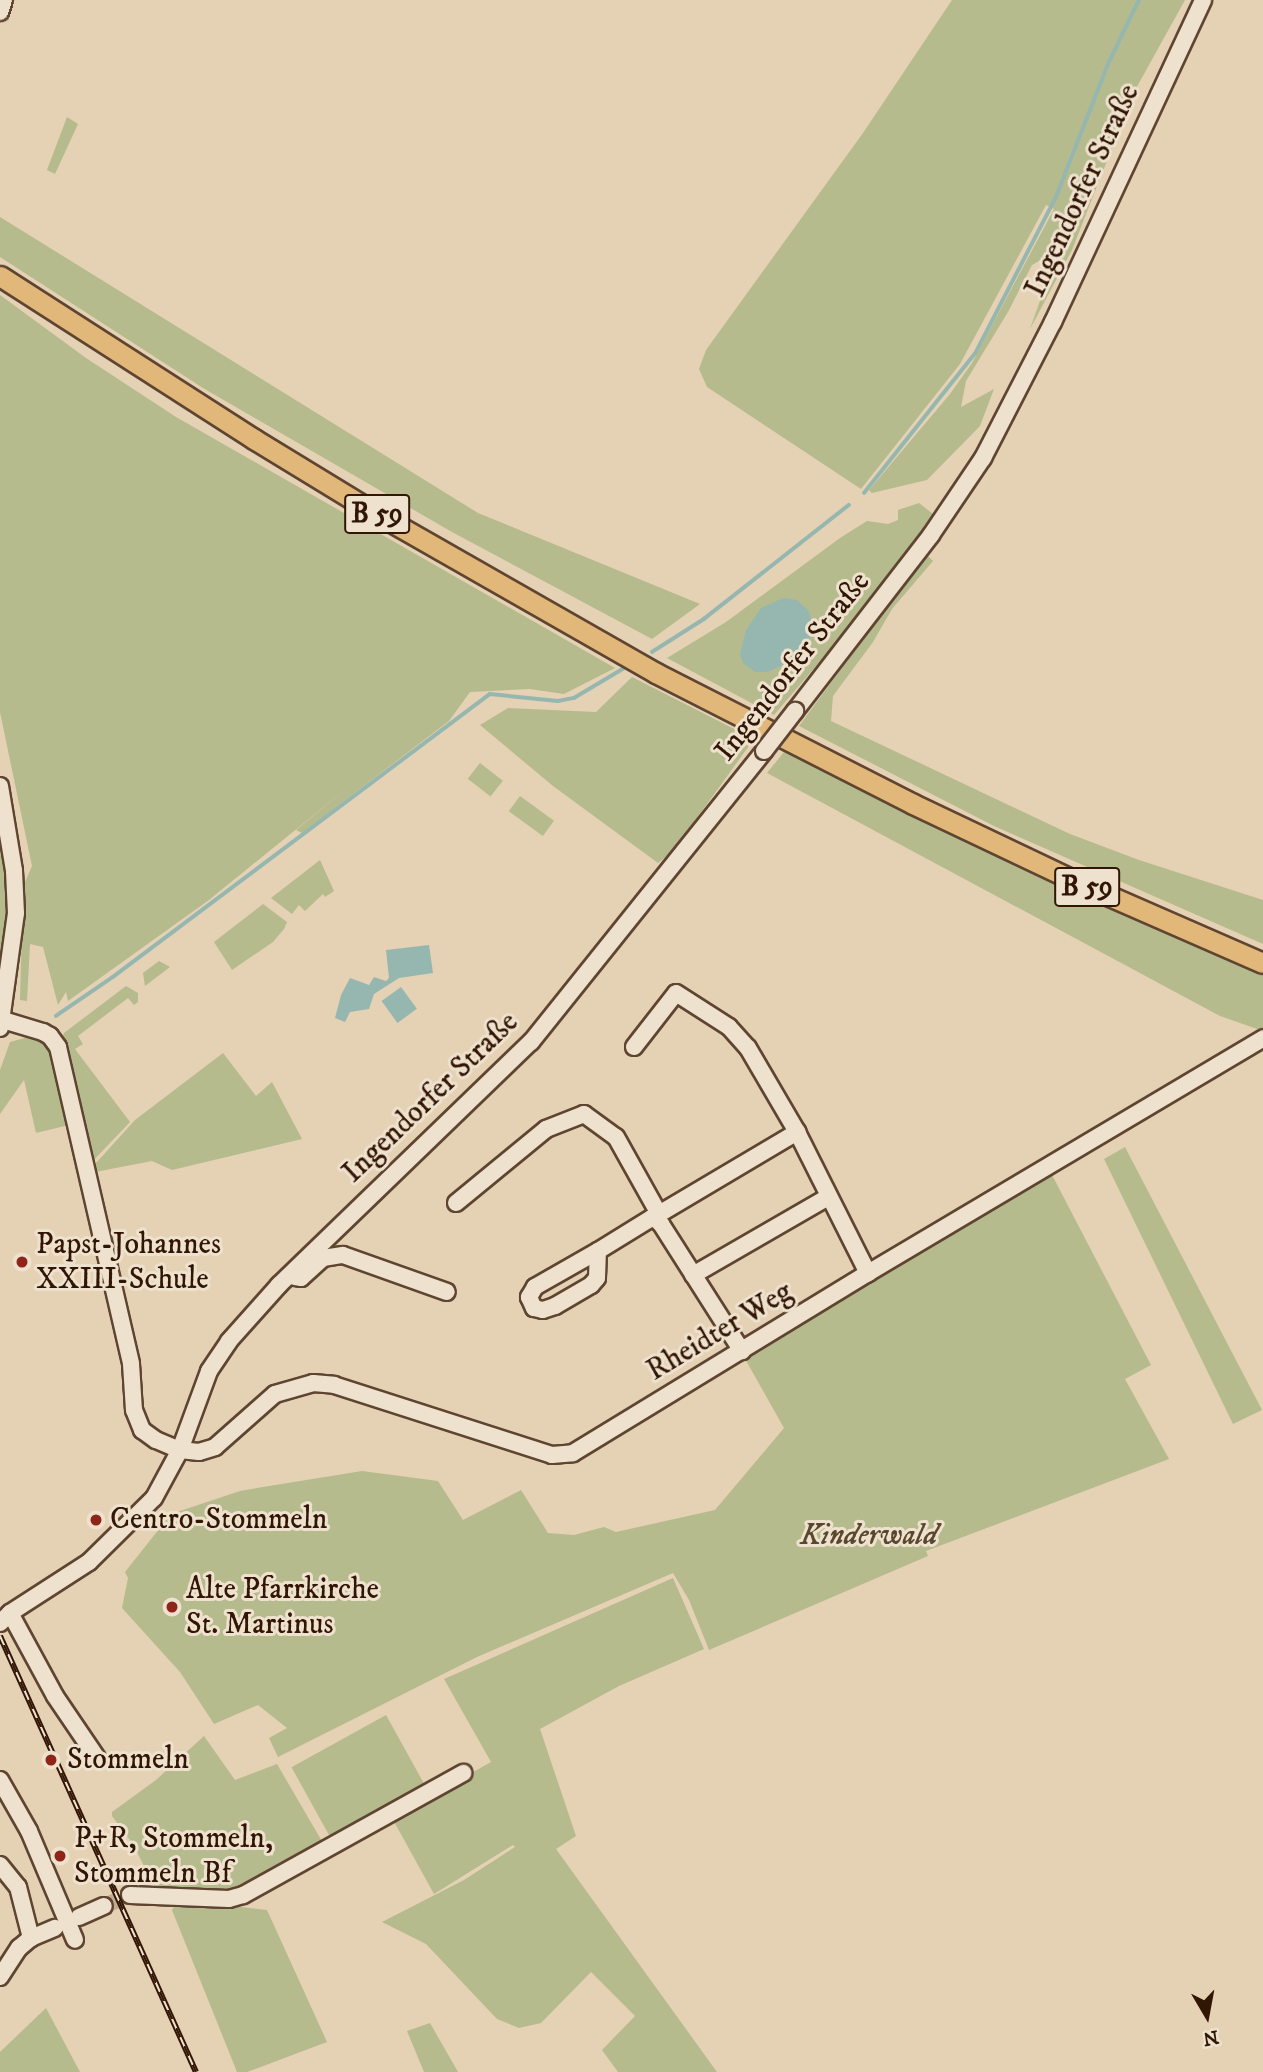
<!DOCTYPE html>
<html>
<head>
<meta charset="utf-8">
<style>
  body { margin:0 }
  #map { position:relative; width:1263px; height:2072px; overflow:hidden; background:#e5d1b4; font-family:"IM FELL DW Pica",serif }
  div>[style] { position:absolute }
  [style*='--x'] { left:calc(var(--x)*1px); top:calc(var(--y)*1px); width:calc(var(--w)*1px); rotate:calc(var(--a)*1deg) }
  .green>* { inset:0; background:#b5bb8c; transform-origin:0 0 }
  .water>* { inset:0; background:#96b7af; transform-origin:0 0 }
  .stream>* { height:3.5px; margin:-1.75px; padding:0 1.75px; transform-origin:1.75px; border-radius:1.75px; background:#96b7af }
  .minor-tunnel>* { height:16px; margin-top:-8px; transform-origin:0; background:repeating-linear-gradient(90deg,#c1ac91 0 16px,transparent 0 24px) }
  .roads { filter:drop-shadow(2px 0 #5f4531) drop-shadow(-2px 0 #5f4531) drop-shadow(0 2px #5f4531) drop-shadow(0 -2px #5f4531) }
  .minor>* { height:16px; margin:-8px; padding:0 8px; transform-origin:8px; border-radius:8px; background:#eee1ce }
  .major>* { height:19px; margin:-9.5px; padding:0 9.5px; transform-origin:9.5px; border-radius:9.5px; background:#e2b87a }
  .rail>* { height:6px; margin-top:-3px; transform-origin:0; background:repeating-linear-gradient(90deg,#eee1ce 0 10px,#321605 0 20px); box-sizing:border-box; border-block:2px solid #321605 }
  .bridges { filter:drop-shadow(2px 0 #5f4531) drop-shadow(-2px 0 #5f4531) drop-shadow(0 2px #5f4531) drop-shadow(0 -2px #5f4531) }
  .minor-bridge>* { height:16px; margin:-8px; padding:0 8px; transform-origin:8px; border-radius:8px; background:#eee1ce }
  .dots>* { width:19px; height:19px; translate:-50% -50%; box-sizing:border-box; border:4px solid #eee1ce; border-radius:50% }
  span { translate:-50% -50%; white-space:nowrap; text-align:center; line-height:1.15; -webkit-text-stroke:6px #eee1ce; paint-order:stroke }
  .shield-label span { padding:2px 5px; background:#eee1ce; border:2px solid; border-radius:5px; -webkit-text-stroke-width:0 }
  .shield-label { font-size:28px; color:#321605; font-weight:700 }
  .street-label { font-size:30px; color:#321605 }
  .poi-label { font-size:30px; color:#321605 }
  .left { translate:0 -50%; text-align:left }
  .park-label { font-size:30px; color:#59482e; font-style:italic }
  .north { position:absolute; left:1172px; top:1981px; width:70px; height:70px; -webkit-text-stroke:5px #eee1ce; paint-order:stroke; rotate:170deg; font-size:19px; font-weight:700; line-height:28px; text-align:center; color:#321605 }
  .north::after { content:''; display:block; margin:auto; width:24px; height:32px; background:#321605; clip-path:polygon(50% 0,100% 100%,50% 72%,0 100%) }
</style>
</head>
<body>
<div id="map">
  <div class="green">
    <div style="clip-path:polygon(952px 0,1185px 0,1134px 92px,1072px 250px,1030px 329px,1058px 250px,1032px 265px,1008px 312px,966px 381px,961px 407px,994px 389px,980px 426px,927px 480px,872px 493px,869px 490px,950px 394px,972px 363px,1054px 209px,1046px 205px,960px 364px,861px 489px,707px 387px,699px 369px,706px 350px,863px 133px)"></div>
    <div style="clip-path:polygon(67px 117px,78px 124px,55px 174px,47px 170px)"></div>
    <div style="clip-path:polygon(0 217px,478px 513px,700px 604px,652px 639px,452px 532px,203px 388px,0 257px)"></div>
    <div style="clip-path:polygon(0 295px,86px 358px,176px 417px,615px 668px,564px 694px,530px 689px,470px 692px,449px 721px,302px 833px,296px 830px,352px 784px,209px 900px,68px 1001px,66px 992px,58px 1005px,43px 947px,30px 944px,27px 1001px,20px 1000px,23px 887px,32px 866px,0 712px)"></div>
    <div style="clip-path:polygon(919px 503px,933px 514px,915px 543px,875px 597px,774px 715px,667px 658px,726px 622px,840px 538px,867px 521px,888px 524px,898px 520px,898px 510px)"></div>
    <div style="clip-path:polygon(926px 554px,933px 561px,892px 609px,873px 642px,833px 696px,831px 721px,1070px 834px,1139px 860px,1263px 900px,1263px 944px,994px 826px,799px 726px)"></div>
    <div style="clip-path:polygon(632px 677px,754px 739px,673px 851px,658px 863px,553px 786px,480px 725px,508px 708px,596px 712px)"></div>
    <div style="clip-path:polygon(784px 752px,1048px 877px,1263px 971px,1263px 1031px,1220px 1016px,767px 773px)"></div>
    <div style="left:480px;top:763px;width:29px;height:20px;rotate:38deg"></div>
    <div style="left:520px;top:796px;width:42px;height:19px;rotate:36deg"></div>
    <div style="clip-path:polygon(0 851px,6px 873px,8px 923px,0 990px)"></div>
    <div style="clip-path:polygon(320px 860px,334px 891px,325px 897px,323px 894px,305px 911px,299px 905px,292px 914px,271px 898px)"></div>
    <div style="clip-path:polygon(263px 904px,287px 922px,284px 929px,273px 942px,232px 970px,214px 942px)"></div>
    <div style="clip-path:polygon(159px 961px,170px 967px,145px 986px,143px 973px)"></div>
    <div style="clip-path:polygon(126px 986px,138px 993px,138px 1002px,134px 1005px,128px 998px,78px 1036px,83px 1044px,75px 1049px,130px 1122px,90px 1164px,62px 1039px,64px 1033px)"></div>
    <div style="clip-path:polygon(32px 1036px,42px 1041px,54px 1057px,69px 1125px,36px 1133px,24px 1080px,0 1114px,0 1070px,10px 1042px)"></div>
    <div style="clip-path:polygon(223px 1053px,256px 1096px,272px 1082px,302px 1139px,172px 1170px,152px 1161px,95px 1172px,96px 1163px,135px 1120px)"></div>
    <div style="clip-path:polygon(1125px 1147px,1262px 1410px,1233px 1424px,1104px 1159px)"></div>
    <div style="clip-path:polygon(1051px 1173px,1151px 1365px,1125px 1379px,1169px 1459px,926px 1551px,928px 1556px,709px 1650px,689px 1600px,673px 1573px,477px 1657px,278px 1757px,269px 1738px,287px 1728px,258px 1705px,214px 1724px,180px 1672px,122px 1608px,128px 1578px,125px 1572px,171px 1514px,240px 1491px,263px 1487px,362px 1471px,438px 1481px,463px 1520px,521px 1490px,548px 1533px,574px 1535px,604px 1527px,616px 1532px,715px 1510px,784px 1428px,744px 1357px,800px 1320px,802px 1324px)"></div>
    <div style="clip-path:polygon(673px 1578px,704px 1649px,619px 1686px,540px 1729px,576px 1836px,556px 1849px,717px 2072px,618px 2072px,602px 2050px,635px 2016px,591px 1972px,541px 2023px,519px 2028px,497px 2019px,426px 1944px,382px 1922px,464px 1880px,515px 1847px,513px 1845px,434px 1894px,392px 1818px,491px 1762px,444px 1679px)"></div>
    <div style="left:386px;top:1715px;width:85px;height:108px;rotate:61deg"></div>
    <div style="clip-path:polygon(204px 1736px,235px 1780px,277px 1764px,323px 1843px,229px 1893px,154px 1886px,133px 1844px,112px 1816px,112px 1812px,156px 1780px)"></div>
    <div style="clip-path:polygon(179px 1900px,267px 1910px,327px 2042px,247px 2072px,237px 2072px,172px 1910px)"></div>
    <div style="clip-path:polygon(46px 2008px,80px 2072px,0 2072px,0 2052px)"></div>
    <div style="clip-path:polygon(430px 2023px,458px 2072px,424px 2072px,407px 2031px)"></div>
  </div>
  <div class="water">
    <div style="clip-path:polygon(783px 598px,797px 600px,808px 610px,812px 621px,809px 640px,790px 661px,768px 672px,755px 672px,743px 663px,740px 654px,746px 630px,761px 608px)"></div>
    <div style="clip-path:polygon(429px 945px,433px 973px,399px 978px,374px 994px,369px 1009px,350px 1012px,345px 1022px,335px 1018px,341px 995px,350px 978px,369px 985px,374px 977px,386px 981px,389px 978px,386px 950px)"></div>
    <div style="left:401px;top:987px;width:27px;height:24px;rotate:54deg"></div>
  </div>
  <div class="stream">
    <div style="--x:864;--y:493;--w:180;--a:-51.5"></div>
    <div style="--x:976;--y:352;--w:174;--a:-62.7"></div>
    <div style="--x:1056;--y:197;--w:145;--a:-68.6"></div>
    <div style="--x:1109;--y:62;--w:69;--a:-64.2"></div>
    <div style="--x:652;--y:652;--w:62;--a:-32.4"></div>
    <div style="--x:704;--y:619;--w:184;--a:-38.2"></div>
    <div style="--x:56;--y:1016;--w:69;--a:-34.4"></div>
    <div style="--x:113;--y:977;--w:471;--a:-36.9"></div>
    <div style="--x:490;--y:694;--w:68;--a:5.9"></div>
    <div style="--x:558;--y:701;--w:16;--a:-11"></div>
    <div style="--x:574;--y:698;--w:61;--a:-30.8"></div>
  </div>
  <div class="minor-tunnel">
    <div style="--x:104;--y:1906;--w:28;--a:-23"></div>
  </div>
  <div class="roads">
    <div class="minor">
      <div style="--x:0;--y:12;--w:13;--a:-72"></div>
      <div style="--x:795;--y:711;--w:222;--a:-52.3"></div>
      <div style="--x:931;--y:535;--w:93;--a:-56"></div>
      <div style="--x:983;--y:458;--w:153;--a:-62.8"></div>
      <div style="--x:1053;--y:322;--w:355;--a:-65"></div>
      <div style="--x:0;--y:786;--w:86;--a:80.6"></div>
      <div style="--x:14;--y:871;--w:42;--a:87.3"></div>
      <div style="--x:16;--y:913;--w:116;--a:97.9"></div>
      <div style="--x:3;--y:1020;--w:42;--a:16.7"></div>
      <div style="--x:43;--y:1032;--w:8;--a:30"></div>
      <div style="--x:50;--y:1036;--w:14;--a:54"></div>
      <div style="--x:58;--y:1047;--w:325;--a:77"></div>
      <div style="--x:131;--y:1364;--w:46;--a:86.3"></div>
      <div style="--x:134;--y:1410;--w:22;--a:68"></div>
      <div style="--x:142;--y:1430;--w:17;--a:36"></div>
      <div style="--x:156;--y:1440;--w:26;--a:23"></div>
      <div style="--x:180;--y:1450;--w:19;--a:6"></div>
      <div style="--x:199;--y:1452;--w:17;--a:-17"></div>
      <div style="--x:215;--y:1447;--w:80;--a:-41.5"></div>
      <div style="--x:275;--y:1394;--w:40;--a:-16"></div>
      <div style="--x:313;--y:1383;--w:21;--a:5"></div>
      <div style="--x:334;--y:1385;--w:229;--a:17.8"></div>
      <div style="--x:552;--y:1455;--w:21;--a:-5"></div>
      <div style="--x:573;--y:1453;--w:346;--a:-31.4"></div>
      <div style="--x:868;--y:1273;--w:460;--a:-30.7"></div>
      <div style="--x:634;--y:1047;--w:68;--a:-52.1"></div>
      <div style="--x:676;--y:993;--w:63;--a:32.7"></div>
      <div style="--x:729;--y:1027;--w:28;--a:48"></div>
      <div style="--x:748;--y:1048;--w:97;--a:59.7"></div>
      <div style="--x:797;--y:1132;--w:158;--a:63.3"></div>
      <div style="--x:456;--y:1203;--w:117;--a:-39.4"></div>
      <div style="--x:546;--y:1129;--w:41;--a:-21.5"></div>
      <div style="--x:584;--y:1114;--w:39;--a:36"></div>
      <div style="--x:616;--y:1137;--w:88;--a:60.8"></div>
      <div style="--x:659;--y:1214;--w:7;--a:153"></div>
      <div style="--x:659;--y:1214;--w:161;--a:-30.7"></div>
      <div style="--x:598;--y:1251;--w:73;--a:150.3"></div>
      <div style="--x:535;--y:1287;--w:12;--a:121"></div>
      <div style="--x:529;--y:1297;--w:12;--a:66"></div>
      <div style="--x:534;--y:1308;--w:9;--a:13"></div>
      <div style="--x:543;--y:1310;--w:13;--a:-18"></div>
      <div style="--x:555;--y:1306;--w:42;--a:-30.3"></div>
      <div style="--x:591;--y:1285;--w:9;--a:-49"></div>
      <div style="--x:597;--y:1278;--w:27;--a:-88"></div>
      <div style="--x:598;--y:1251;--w:65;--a:-31.7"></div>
      <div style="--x:653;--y:1217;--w:11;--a:41"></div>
      <div style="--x:661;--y:1224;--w:151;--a:57.5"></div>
      <div style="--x:693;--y:1275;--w:156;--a:-30"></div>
      <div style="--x:295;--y:1277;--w:6;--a:9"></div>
      <div style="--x:301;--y:1278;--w:30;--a:-42"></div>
      <div style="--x:323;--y:1258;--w:20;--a:-9"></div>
      <div style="--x:343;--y:1255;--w:110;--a:19.6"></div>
      <div style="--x:10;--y:1613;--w:94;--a:61.5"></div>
      <div style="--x:55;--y:1696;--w:75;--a:55.9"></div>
      <div style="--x:0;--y:1623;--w:14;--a:-45"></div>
      <div style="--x:10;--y:1613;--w:94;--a:-32.8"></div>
      <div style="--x:89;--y:1562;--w:91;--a:-44.6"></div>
      <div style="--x:154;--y:1498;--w:55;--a:-61.6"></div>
      <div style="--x:180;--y:1450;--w:84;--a:-69.8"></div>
      <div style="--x:209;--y:1371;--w:36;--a:-56"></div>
      <div style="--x:229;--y:1341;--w:75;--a:-48.2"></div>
      <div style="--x:279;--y:1285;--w:350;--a:-44"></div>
      <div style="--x:531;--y:1042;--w:373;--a:-51.3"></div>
      <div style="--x:0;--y:1780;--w:59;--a:60.4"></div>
      <div style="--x:29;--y:1831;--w:118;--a:67.1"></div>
      <div style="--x:0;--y:1865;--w:28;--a:51"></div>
      <div style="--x:18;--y:1887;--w:53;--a:75.7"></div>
      <div style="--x:130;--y:1895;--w:99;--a:2.3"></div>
      <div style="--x:229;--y:1899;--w:15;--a:-16"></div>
      <div style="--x:243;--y:1895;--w:252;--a:-29"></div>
      <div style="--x:79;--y:1917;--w:27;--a:-24"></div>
      <div style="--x:0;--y:1977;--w:35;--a:-57"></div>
      <div style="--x:19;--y:1948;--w:16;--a:-40"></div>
      <div style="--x:31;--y:1938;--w:26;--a:-23"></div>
    </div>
    <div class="major">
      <div style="--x:0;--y:276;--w:302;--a:32.7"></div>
      <div style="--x:254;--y:439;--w:138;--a:31.4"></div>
      <div style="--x:372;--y:511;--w:327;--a:29.7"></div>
      <div style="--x:656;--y:673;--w:288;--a:27"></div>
      <div style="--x:913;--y:804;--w:177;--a:25.4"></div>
      <div style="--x:1073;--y:880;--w:207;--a:23.6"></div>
    </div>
  </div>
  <div class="rail">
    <div style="--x:0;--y:1636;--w:478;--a:65.8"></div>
  </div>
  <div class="bridges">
    <div class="minor-bridge">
      <div style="--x:764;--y:751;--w:51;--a:-52.2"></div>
    </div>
  </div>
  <div class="dots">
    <div style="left:22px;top:1262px;background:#8f2418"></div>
    <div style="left:96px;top:1520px;background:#8f2418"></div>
    <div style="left:172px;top:1607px;background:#8f2418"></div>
    <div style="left:51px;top:1760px;background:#8f2418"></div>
    <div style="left:60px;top:1856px;background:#8f2418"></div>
  </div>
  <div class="shield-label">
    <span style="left:377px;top:514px">B 59</span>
    <span style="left:1087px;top:887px">B 59</span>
  </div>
  <div class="street-label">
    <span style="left:1083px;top:191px;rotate:-65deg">Ingendorfer Straße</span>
    <span style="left:793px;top:667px;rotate:-52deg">Ingendorfer Straße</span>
    <span style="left:431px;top:1098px;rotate:-44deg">Ingendorfer Straße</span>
    <span style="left:720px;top:1332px;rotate:-31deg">Rheidter Weg</span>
  </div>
  <div class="poi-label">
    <span class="left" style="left:36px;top:1262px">Papst-Johannes<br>XXIII-Schule</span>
    <span class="left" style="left:110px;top:1520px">Centro-Stommeln</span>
    <span class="left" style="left:186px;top:1607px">Alte Pfarrkirche<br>St. Martinus</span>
    <span class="left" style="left:67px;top:1760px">Stommeln</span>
    <span class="left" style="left:74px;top:1856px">P+R, Stommeln,<br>Stommeln Bf</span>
  </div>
  <div class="park-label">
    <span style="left:869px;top:1536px">Kinderwald</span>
  </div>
  <div class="north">N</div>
</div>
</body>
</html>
